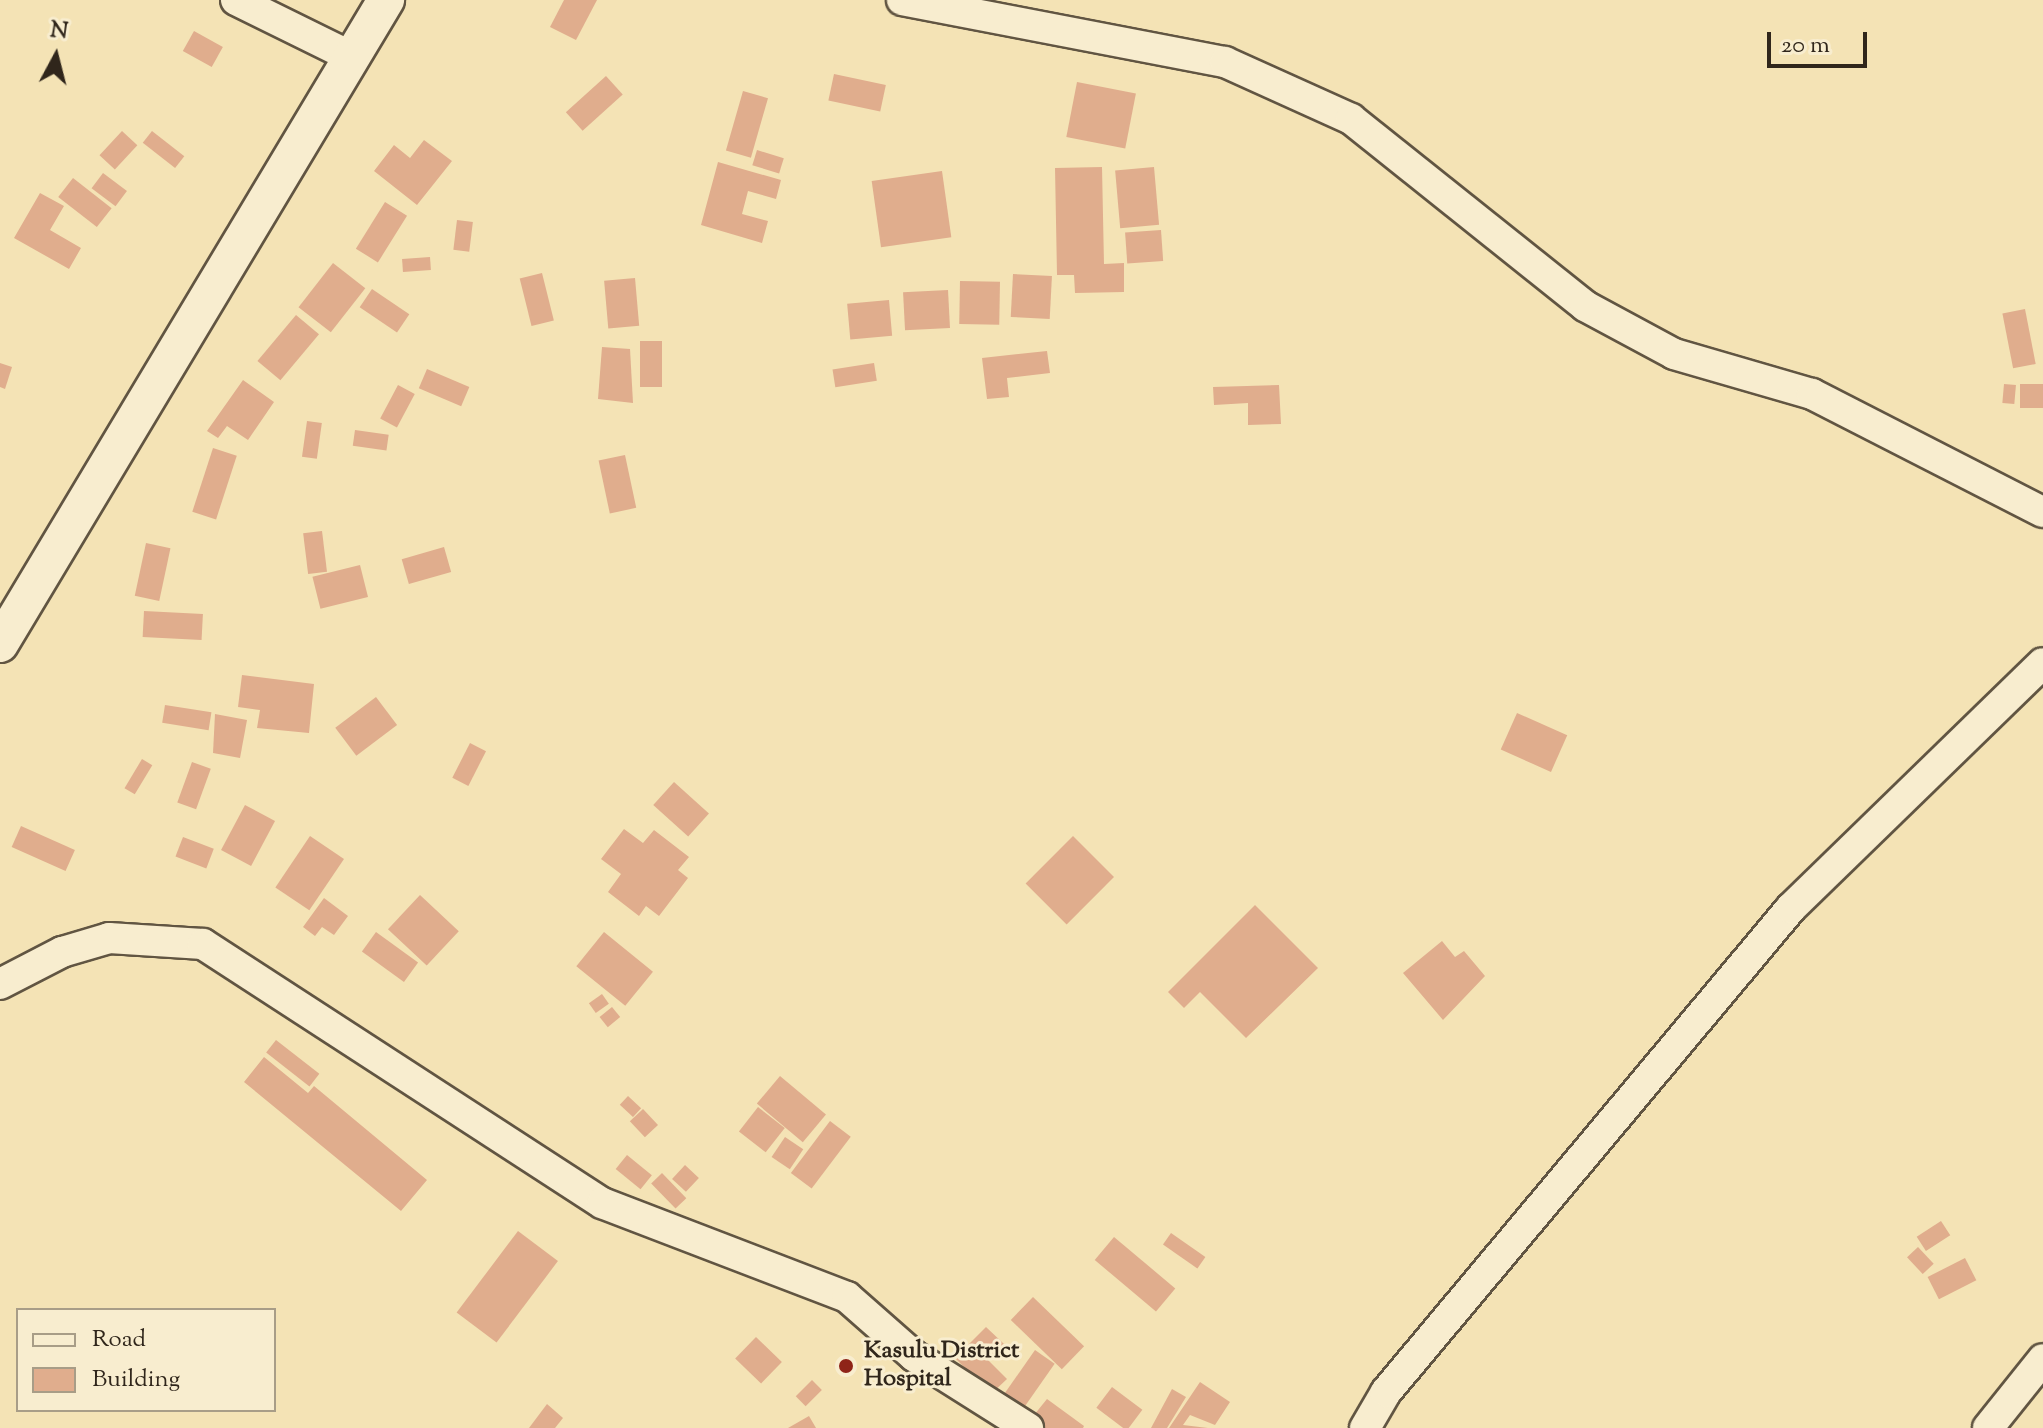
<!DOCTYPE html>
<html>
<head>
<meta charset="utf-8">
<style>
  body { margin:0 }
  #map { position:relative; width:2043px; height:1428px; overflow:hidden; background:#f4e3b5; font-family:"Sorts Mill Goudy",serif }
  div>[style] { position:absolute }
  [style*='--x'] { left:calc(var(--x)*1px); top:calc(var(--y)*1px); width:calc(var(--w)*1px); rotate:calc(var(--a)*1deg) }
  .building>* { inset:0; background:#e0ad8d; transform-origin:0 0 }
  .roads { filter:drop-shadow(2px 0 #615542) drop-shadow(-2px 0 #615542) drop-shadow(0 2px #615542) drop-shadow(0 -2px #615542) }
  .minor>* { height:30px; margin:-15px; padding:0 15px; transform-origin:15px; border-radius:15px; background:#f8edcf }
  .tertiary>* { height:36px; margin:-18px; padding:0 18px; transform-origin:18px; border-radius:18px; background:#f8edcf }
  .dots>* { width:22px; height:22px; translate:-50% -50%; box-sizing:border-box; border:4px solid #f8edcf; border-radius:50% }
  span { translate:-50% -50%; white-space:nowrap; text-align:center; line-height:1.15; -webkit-text-stroke:6px #f8edcf; paint-order:stroke }
  .poi-label { font-size:24px; color:#30261b; font-weight:700 }
  .left { translate:0 -50%; text-align:left }
  .legend { position:absolute; left:16px; top:1308px; width:260px; height:104px; box-sizing:border-box; background:#f8edcf; border:2px solid #a89d87; margin:0; padding:10px 14px; list-style:none; font-size:24px; color:#30261b }
  .legend li { display:flex; align-items:center; gap:16px; height:40px }
  .legend b { width:40px; border:2px solid #a89d87 }
  .north { position:absolute; left:16px; top:16px; width:80px; height:80px; -webkit-text-stroke:6px #f8edcf; paint-order:stroke; rotate:7deg; font-size:22px; font-weight:700; line-height:32px; text-align:center; color:#30261b }
  .north::after { content:''; display:block; margin:auto; width:28px; height:36px; background:#30261b; clip-path:polygon(50% 0,100% 100%,50% 72%,0 100%) }
  .scale { position:absolute; left:1767px; top:32px; width:100px; height:36px; box-sizing:border-box; border:4px solid #30261b; border-top:0; padding-left:10px; font-size:24px; line-height:28px; white-space:nowrap; color:#30261b; -webkit-text-stroke:6px #f8edcf; paint-order:stroke }
</style>
</head>
<body>
<div id="map">
  <div class="building">
    <div style="clip-path:polygon(564px 0,597px 0,576px 40px,550px 27px)"></div>
    <div style="left:194px;top:31px;width:33px;height:23px;rotate:29deg"></div>
    <div style="left:834px;top:74px;width:53px;height:27px;rotate:12deg"></div>
    <div style="left:606px;top:76px;width:25px;height:54px;rotate:48deg"></div>
    <div style="left:1077px;top:82px;width:60px;height:56px;rotate:11deg"></div>
    <div style="left:743px;top:91px;width:26px;height:62px;rotate:16deg"></div>
    <div style="left:122px;top:131px;width:21px;height:33px;rotate:43deg"></div>
    <div style="left:152px;top:131px;width:41px;height:15px;rotate:38deg"></div>
    <div style="clip-path:polygon(424px 140px,452px 161px,417px 205px,374px 171px,394px 145px,410px 158px)"></div>
    <div style="left:757px;top:150px;width:28px;height:16px;rotate:17deg"></div>
    <div style="clip-path:polygon(718px 162px,781px 180px,776px 199px,748px 191px,742px 214px,768px 221px,762px 243px,701px 225px)"></div>
    <div style="clip-path:polygon(1102px 167px,1104px 264px,1124px 263px,1124px 292px,1075px 293px,1074px 275px,1057px 275px,1055px 168px)"></div>
    <div style="left:1154px;top:167px;width:58px;height:39px;rotate:85deg"></div>
    <div style="left:942px;top:171px;width:67px;height:71px;rotate:82deg"></div>
    <div style="left:103px;top:173px;width:30px;height:19px;rotate:37deg"></div>
    <div style="left:73px;top:178px;width:49px;height:24px;rotate:38deg"></div>
    <div style="clip-path:polygon(40px 193px,64px 206px,50px 230px,81px 248px,69px 269px,14px 238px)"></div>
    <div style="left:385px;top:202px;width:26px;height:55px;rotate:32deg"></div>
    <div style="left:457px;top:220px;width:16px;height:30px;rotate:7deg"></div>
    <div style="left:1161px;top:230px;width:31px;height:36px;rotate:86deg"></div>
    <div style="left:430px;top:257px;width:13px;height:28px;rotate:86deg"></div>
    <div style="left:333px;top:263px;width:41px;height:56px;rotate:38deg"></div>
    <div style="left:542px;top:273px;width:49px;height:23px;rotate:76deg"></div>
    <div style="left:1013px;top:274px;width:39px;height:43px;rotate:3deg"></div>
    <div style="left:635px;top:278px;width:48px;height:31px;rotate:85deg"></div>
    <div style="left:960px;top:281px;width:40px;height:43px;rotate:1deg"></div>
    <div style="left:372px;top:289px;width:45px;height:22px;rotate:34deg"></div>
    <div style="left:948px;top:290px;width:38px;height:45px;rotate:87deg"></div>
    <div style="left:889px;top:300px;width:36px;height:42px;rotate:85deg"></div>
    <div style="left:2025px;top:309px;width:56px;height:23px;rotate:79deg"></div>
    <div style="left:296px;top:315px;width:30px;height:60px;rotate:40deg"></div>
    <div style="left:640px;top:341px;width:22px;height:46px"></div>
    <div style="clip-path:polygon(602px 347px,630px 349px,633px 403px,598px 399px)"></div>
    <div style="clip-path:polygon(1047px 351px,1050px 373px,1007px 378px,1009px 397px,987px 399px,982px 358px)"></div>
    <div style="clip-path:polygon(0 363px,12px 367px,5px 389px,0 387px)"></div>
    <div style="left:874px;top:363px;width:18px;height:42px;rotate:81deg"></div>
    <div style="left:427px;top:369px;width:46px;height:21px;rotate:23deg"></div>
    <div style="clip-path:polygon(243px 380px,274px 402px,248px 440px,227px 426px,218px 438px,207px 431px)"></div>
    <div style="left:2004px;top:384px;width:12px;height:19px;rotate:5deg"></div>
    <div style="left:2020px;top:384px;width:23px;height:24px"></div>
    <div style="left:398px;top:385px;width:19px;height:38px;rotate:28deg"></div>
    <div style="clip-path:polygon(1279px 385px,1281px 424px,1248px 425px,1248px 403px,1214px 405px,1213px 387px)"></div>
    <div style="left:307px;top:421px;width:15px;height:36px;rotate:8deg"></div>
    <div style="left:355px;top:430px;width:34px;height:16px;rotate:8deg"></div>
    <div style="left:213px;top:448px;width:25px;height:67px;rotate:18deg"></div>
    <div style="left:625px;top:455px;width:54px;height:27px;rotate:78deg"></div>
    <div style="left:322px;top:531px;width:41px;height:19px;rotate:83deg"></div>
    <div style="left:146px;top:543px;width:25px;height:54px;rotate:12deg"></div>
    <div style="left:444px;top:547px;width:26px;height:44px;rotate:74deg"></div>
    <div style="left:360px;top:565px;width:33px;height:49px;rotate:76deg"></div>
    <div style="left:144px;top:611px;width:59px;height:26px;rotate:3deg"></div>
    <div style="clip-path:polygon(242px 675px,314px 684px,309px 733px,257px 728px,260px 710px,238px 707px)"></div>
    <div style="left:376px;top:697px;width:35px;height:51px;rotate:53deg"></div>
    <div style="left:165px;top:705px;width:47px;height:18px;rotate:9deg"></div>
    <div style="left:1517px;top:713px;width:55px;height:40px;rotate:24deg"></div>
    <div style="clip-path:polygon(215px 714px,247px 720px,240px 758px,213px 753px)"></div>
    <div style="left:470px;top:743px;width:18px;height:39px;rotate:27deg"></div>
    <div style="left:142px;top:759px;width:12px;height:34px;rotate:31deg"></div>
    <div style="left:192px;top:762px;width:20px;height:43px;rotate:20deg"></div>
    <div style="left:674px;top:782px;width:47px;height:31px;rotate:42deg"></div>
    <div style="left:245px;top:805px;width:34px;height:51px;rotate:28deg"></div>
    <div style="left:21px;top:826px;width:59px;height:23px;rotate:24deg"></div>
    <div style="clip-path:polygon(624px 829px,643px 843px,654px 830px,689px 857px,678px 870px,688px 878px,659px 916px,646px 906px,639px 916px,608px 892px,621px 874px,601px 859px)"></div>
    <div style="left:310px;top:836px;width:41px;height:62px;rotate:34deg"></div>
    <div style="left:1073px;top:836px;width:58px;height:67px;rotate:45deg"></div>
    <div style="left:183px;top:837px;width:33px;height:21px;rotate:21deg"></div>
    <div style="left:420px;top:895px;width:53px;height:47px;rotate:43deg"></div>
    <div style="clip-path:polygon(324px 898px,348px 916px,334px 935px,322px 927px,315px 936px,303px 927px)"></div>
    <div style="clip-path:polygon(1255px 905px,1318px 968px,1246px 1038px,1200px 992px,1184px 1008px,1168px 992px)"></div>
    <div style="left:376px;top:932px;width:52px;height:24px;rotate:36deg"></div>
    <div style="left:604px;top:932px;width:63px;height:44px;rotate:39deg"></div>
    <div style="clip-path:polygon(1442px 941px,1455px 957px,1464px 951px,1485px 976px,1443px 1020px,1403px 973px)"></div>
    <div style="left:602px;top:994px;width:12px;height:16px;rotate:55deg"></div>
    <div style="left:612px;top:1007px;width:13px;height:16px;rotate:51deg"></div>
    <div style="left:276px;top:1040px;width:55px;height:16px;rotate:38deg"></div>
    <div style="clip-path:polygon(264px 1057px,308px 1093px,314px 1086px,427px 1180px,401px 1211px,244px 1082px)"></div>
    <div style="left:780px;top:1076px;width:60px;height:36px;rotate:40deg"></div>
    <div style="left:628px;top:1096px;width:18px;height:12px;rotate:43deg"></div>
    <div style="left:758px;top:1107px;width:34px;height:31px;rotate:38deg"></div>
    <div style="left:643px;top:1109px;width:22px;height:18px;rotate:47deg"></div>
    <div style="left:830px;top:1121px;width:26px;height:65px;rotate:37deg"></div>
    <div style="left:785px;top:1137px;width:22px;height:24px;rotate:34deg"></div>
    <div style="left:627px;top:1155px;width:32px;height:18px;rotate:39deg"></div>
    <div style="left:685px;top:1165px;width:19px;height:19px;rotate:43deg"></div>
    <div style="left:662px;top:1173px;width:35px;height:15px;rotate:46deg"></div>
    <div style="left:1941px;top:1221px;width:17px;height:29px;rotate:57deg"></div>
    <div style="left:518px;top:1231px;width:50px;height:102px;rotate:37deg"></div>
    <div style="left:1171px;top:1233px;width:42px;height:14px;rotate:35deg"></div>
    <div style="left:1114px;top:1237px;width:80px;height:30px;rotate:40deg"></div>
    <div style="left:1918px;top:1247px;width:23px;height:15px;rotate:47deg"></div>
    <div style="left:1965px;top:1258px;width:25px;height:42px;rotate:63deg"></div>
    <div style="left:1033px;top:1297px;width:71px;height:32px;rotate:44deg"></div>
    <div style="clip-path:polygon(986px 1327px,1004px 1344px,988px 1360px,1007px 1379px,991px 1394px,955px 1358px)"></div>
    <div style="left:756px;top:1337px;width:36px;height:30px;rotate:44deg"></div>
    <div style="left:1035px;top:1350px;width:24px;height:65px;rotate:35deg"></div>
    <div style="left:812px;top:1380px;width:14px;height:23px;rotate:45deg"></div>
    <div style="clip-path:polygon(1200px 1382px,1230px 1402px,1215px 1425px,1190px 1415px,1183px 1425px,1208px 1428px,1169px 1428px)"></div>
    <div style="left:1112px;top:1387px;width:38px;height:26px;rotate:37deg"></div>
    <div style="clip-path:polygon(1172px 1389px,1186px 1397px,1167px 1428px,1151px 1428px)"></div>
    <div style="clip-path:polygon(1047px 1399px,1084px 1426px,1083px 1428px,1041px 1428px,1030px 1420px)"></div>
    <div style="clip-path:polygon(547px 1404px,563px 1418px,555px 1428px,529px 1428px)"></div>
    <div style="clip-path:polygon(809px 1416px,816px 1428px,788px 1428px)"></div>
  </div>
  <div class="roads">
    <div class="minor">
      <div style="--x:236;--y:0;--w:129;--a:26.2"></div>
      <div style="--x:902;--y:0;--w:329;--a:10.9"></div>
      <div style="--x:1225;--y:62;--w:138;--a:24.3"></div>
      <div style="--x:1351;--y:119;--w:300;--a:38.6"></div>
      <div style="--x:1585;--y:306;--w:101;--a:28.3"></div>
      <div style="--x:1674;--y:354;--w:144;--a:16.2"></div>
      <div style="--x:1812;--y:394;--w:259;--a:27.1"></div>
      <div style="--x:0;--y:984;--w:70;--a:-27.3"></div>
      <div style="--x:62;--y:952;--w:49;--a:-16.6"></div>
      <div style="--x:109;--y:938;--w:94;--a:3.7"></div>
      <div style="--x:203;--y:944;--w:476;--a:33"></div>
      <div style="--x:602;--y:1203;--w:262;--a:21"></div>
      <div style="--x:847;--y:1297;--w:89;--a:41.4"></div>
      <div style="--x:914;--y:1356;--w:135;--a:32.3"></div>
      <div style="--x:1365;--y:1428;--w:42;--a:-59.7"></div>
      <div style="--x:1386;--y:1392;--w:631;--a:-50.08"></div>
      <div style="--x:1791;--y:908;--w:351;--a:-44.2"></div>
      <div style="--x:1988;--y:1428;--w:88;--a:-51.4"></div>
    </div>
    <div class="tertiary">
      <div style="--x:0;--y:644;--w:751;--a:-59.06"></div>
    </div>
  </div>
  <div class="dots">
    <div style="left:846px;top:1366px;background:#8f2418"></div>
  </div>
  <div class="poi-label">
    <span class="left" style="left:864px;top:1366px">Kasulu District<br>Hospital</span>
  </div>
  <ul class="legend">
  <li><b style="height:10px;background:#f8edcf"></b>Road</li>
  <li><b style="height:22px;background:#e0ad8d"></b>Building</li>
  </ul>
  <div class="north">N</div>
  <div class="scale">20 m</div>
</div>
</body>
</html>
